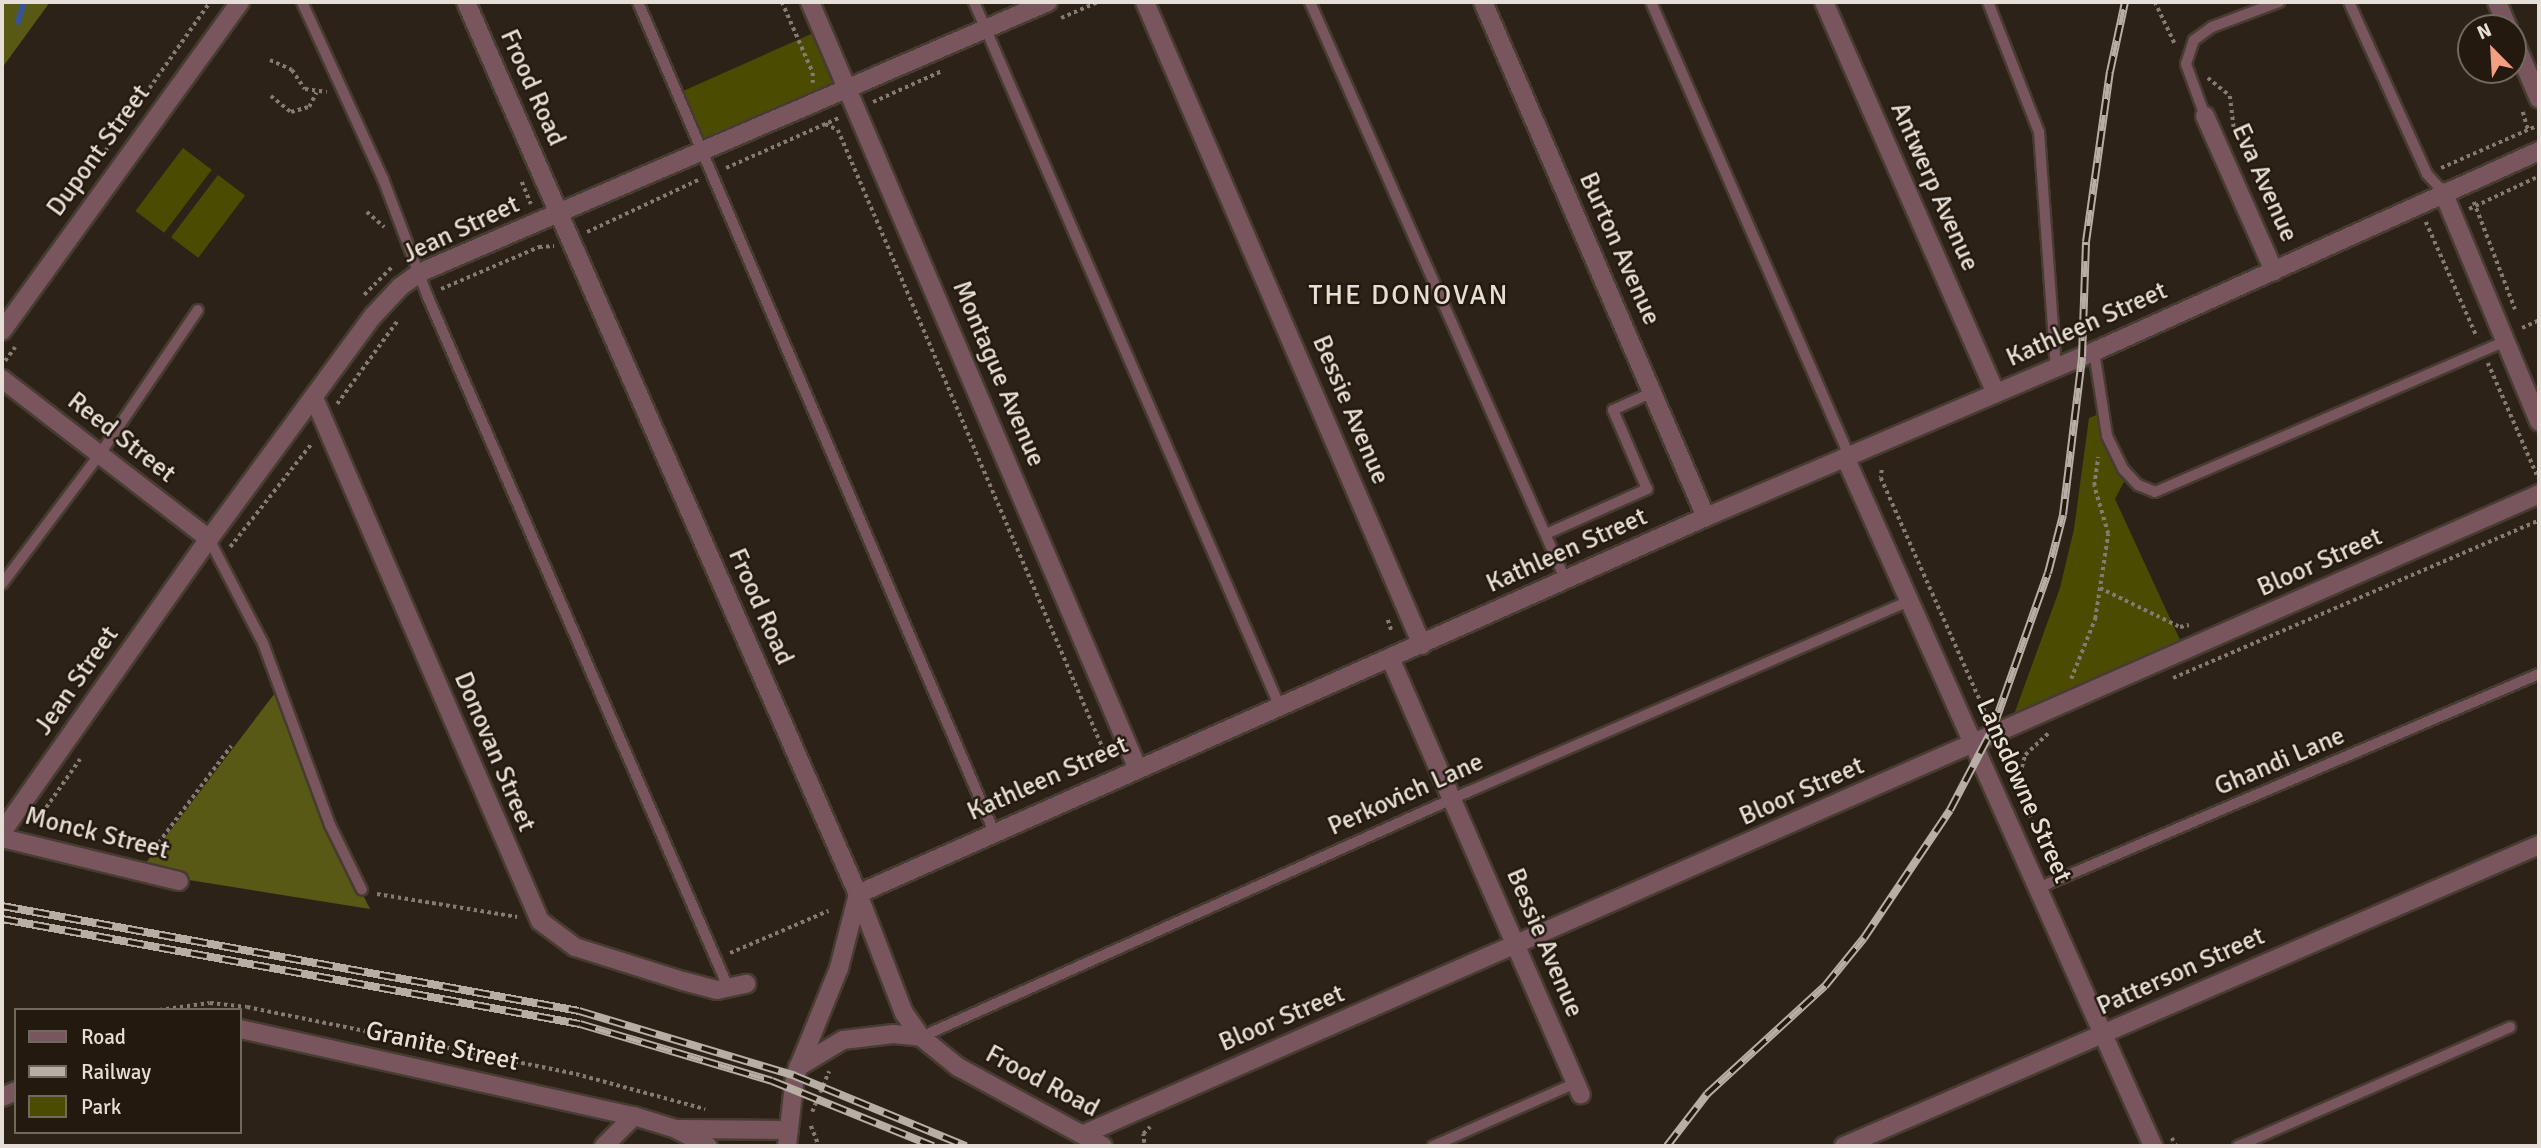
<!DOCTYPE html>
<html>
<head>
<meta charset="utf-8">
<style>
  body { margin:0 }
  #map { position:relative; width:2541px; height:1148px; overflow:hidden; background:#2d2217; font-family:Signika,sans-serif }
  div>[style] { position:absolute }
  [style*='--x'] { left:calc(var(--x)*1px); top:calc(var(--y)*1px); width:calc(var(--w)*1px); rotate:calc(var(--a)*1deg) }
  .green>* { inset:0; background:#4b4c02; transform-origin:0 0 }
  .forest>* { inset:0; background:#585915 }
  .stream>* { height:6px; margin:-3px; padding:0 3px; transform-origin:3px; border-radius:3px; background:#365494 }
  .path>* { height:3.5px; margin-top:-1.75px; transform-origin:0; background:repeating-linear-gradient(90deg,#847b71 0 3.5px,transparent 0 7px) }
  .roads { filter:drop-shadow(2px 0 #473c32) drop-shadow(-2px 0 #473c32) drop-shadow(0 2px #473c32) drop-shadow(0 -2px #473c32) }
  .service>* { height:10px; margin:-5px; padding:0 5px; transform-origin:5px; border-radius:5px; background:#79555e }
  .minor>* { height:18px; margin:-9px; padding:0 9px; transform-origin:9px; border-radius:9px; background:#79555e }
  .tertiary>* { height:18px; margin:-9px; padding:0 9px; transform-origin:9px; border-radius:9px; background:#79555e }
  .rail>* { height:8px; margin-top:-4px; transform-origin:0; background:repeating-linear-gradient(90deg,#23190e 0 16px,#b7afa6 0 32px); box-sizing:border-box; border-block:2px solid #b7afa6 }
  span { translate:-50% -50%; white-space:nowrap; text-align:center; line-height:1.15; -webkit-text-stroke:5px #23190e; paint-order:stroke }
  .street-label { font-size:26px; color:#e6dfd7 }
  .neighbourhood-label { font-size:28px; color:#e6dfd7; letter-spacing:2px }
  .frame { position:absolute; inset:0; border:4px solid #e6dfd7; pointer-events:none }
  .legend { position:absolute; left:14px; top:1008px; width:228px; height:126px; box-sizing:border-box; background:#23190e; border:2px solid #71685e; margin:0; padding:9px 12px; list-style:none; font-size:21px; color:#e6dfd7 }
  .legend li { display:flex; align-items:center; gap:14px; height:35px }
  .legend b { width:35px; border:2px solid #71685e }
  .north { position:absolute; left:2457px; top:14px; width:70px; height:70px; box-sizing:border-box; background:#23190e; border:2px solid #71685e; border-radius:50%; rotate:336deg; font-size:19px; font-weight:700; line-height:28px; text-align:center; color:#e6dfd7 }
  .north::after { content:''; display:block; margin:auto; width:24px; height:32px; background:#f39f82; clip-path:polygon(50% 0,100% 100%,50% 72%,0 100%) }
</style>
</head>
<body>
<div id="map">
  <div class="green">
    <div style="left:820px;top:30px;width:69px;height:159px;rotate:66deg"></div>
    <div style="left:183px;top:148px;width:36px;height:79px;rotate:37deg"></div>
    <div style="left:218px;top:175px;width:34px;height:78px;rotate:37deg"></div>
    <div style="clip-path:polygon(2099px 414px,2127px 476px,2115px 499px,2186px 653px,2008px 731px,2060px 588px,2074px 529px,2089px 418px)"></div>
  </div>
  <div class="forest">
    <div style="clip-path:polygon(2px 2px,50px 2px,2px 68px)"></div>
    <div style="clip-path:polygon(278px 689px,329px 827px,370px 909px,139px 872px)"></div>
  </div>
  <div class="stream">
    <div style="--x:18;--y:22;--w:21;--a:-73"></div>
  </div>
  <div class="path">
    <div style="--x:782;--y:2;--w:77;--a:66.4"></div>
    <div style="--x:813;--y:73;--w:10;--a:90"></div>
    <div style="--x:2155;--y:2;--w:47;--a:64.5"></div>
    <div style="--x:1061;--y:18;--w:40;--a:-23.4"></div>
    <div style="--x:270;--y:60;--w:24;--a:24"></div>
    <div style="--x:292;--y:70;--w:23;--a:56"></div>
    <div style="--x:305;--y:89;--w:22;--a:8"></div>
    <div style="--x:2208;--y:78;--w:28;--a:39"></div>
    <div style="--x:2230;--y:96;--w:39;--a:83"></div>
    <div style="--x:271;--y:96;--w:26;--a:39"></div>
    <div style="--x:291;--y:112;--w:19;--a:-16"></div>
    <div style="--x:309;--y:107;--w:16;--a:-63"></div>
    <div style="--x:873;--y:102;--w:76;--a:-24.2"></div>
    <div style="--x:2523;--y:112;--w:19;--a:74"></div>
    <div style="--x:825;--y:124;--w:14;--a:25"></div>
    <div style="--x:838;--y:130;--w:676;--a:66.81"></div>
    <div style="--x:101;--y:157;--w:189;--a:-54.9"></div>
    <div style="--x:726;--y:168;--w:126;--a:-23.9"></div>
    <div style="--x:2441;--y:168;--w:107;--a:-23.7"></div>
    <div style="--x:522;--y:182;--w:24;--a:68"></div>
    <div style="--x:2474;--y:202;--w:115;--a:69"></div>
    <div style="--x:2469;--y:209;--w:77;--a:-25.2"></div>
    <div style="--x:367;--y:212;--w:23;--a:41"></div>
    <div style="--x:2426;--y:222;--w:126;--a:66.1"></div>
    <div style="--x:2276;--y:224;--w:20;--a:27"></div>
    <div style="--x:587;--y:232;--w:125;--a:-25.1"></div>
    <div style="--x:441;--y:289;--w:107;--a:-23.2"></div>
    <div style="--x:539;--y:247;--w:15;--a:-4"></div>
    <div style="--x:364;--y:295;--w:41;--a:-45"></div>
    <div style="--x:2522;--y:328;--w:19;--a:-25"></div>
    <div style="--x:5;--y:361;--w:17;--a:-54"></div>
    <div style="--x:2488;--y:363;--w:122;--a:66.4"></div>
    <div style="--x:337;--y:404;--w:104;--a:-54"></div>
    <div style="--x:1882;--y:470;--w:8;--a:97"></div>
    <div style="--x:1881;--y:478;--w:263;--a:66"></div>
    <div style="--x:230;--y:547;--w:132;--a:-51.7"></div>
    <div style="--x:2100;--y:588;--w:89;--a:26"></div>
    <div style="--x:2180;--y:627;--w:9;--a:-13"></div>
    <div style="--x:1388;--y:620;--w:13;--a:72"></div>
    <div style="--x:2173;--y:678;--w:399;--a:-23.3"></div>
    <div style="--x:2071;--y:679;--w:65;--a:-68.2"></div>
    <div style="--x:2095;--y:619;--w:86;--a:-81.3"></div>
    <div style="--x:2108;--y:534;--w:50;--a:-106.3"></div>
    <div style="--x:2094;--y:486;--w:29;--a:-82"></div>
    <div style="--x:2002;--y:750;--w:123;--a:67"></div>
    <div style="--x:2018;--y:781;--w:27;--a:-75"></div>
    <div style="--x:2025;--y:755;--w:34;--a:-43"></div>
    <div style="--x:38;--y:819;--w:73;--a:-55"></div>
    <div style="--x:150;--y:854;--w:135;--a:-53.1"></div>
    <div style="--x:377;--y:894;--w:142;--a:9.3"></div>
    <div style="--x:1520;--y:906;--w:17;--a:36"></div>
    <div style="--x:730;--y:953;--w:107;--a:-23.2"></div>
    <div style="--x:159;--y:1010;--w:51;--a:-7.8"></div>
    <div style="--x:210;--y:1003;--w:37;--a:6"></div>
    <div style="--x:247;--y:1007;--w:336;--a:11.5"></div>
    <div style="--x:576;--y:1074;--w:134;--a:15.2"></div>
    <div style="--x:812;--y:1112;--w:44;--a:-67.5"></div>
    <div style="--x:811;--y:1126;--w:22;--a:68"></div>
    <div style="--x:2172;--y:1138;--w:9;--a:63"></div>
    <div style="--x:1144;--y:1143;--w:9;--a:-96"></div>
    <div style="--x:1143;--y:1134;--w:10;--a:-45"></div>
  </div>
  <div class="roads">
    <div class="service">
      <div style="--x:302;--y:2;--w:195;--a:65.4"></div>
      <div style="--x:383;--y:179;--w:124;--a:69.2"></div>
      <div style="--x:427;--y:295;--w:755;--a:66.49"></div>
      <div style="--x:638;--y:2;--w:903;--a:66.78"></div>
      <div style="--x:974;--y:2;--w:769;--a:66.54"></div>
      <div style="--x:1310;--y:2;--w:633;--a:66.15"></div>
      <div style="--x:1651;--y:2;--w:494;--a:66.4"></div>
      <div style="--x:1988;--y:2;--w:140;--a:68.6"></div>
      <div style="--x:2039;--y:132;--w:236;--a:85.9"></div>
      <div style="--x:2349;--y:2;--w:189;--a:65.6"></div>
      <div style="--x:2427;--y:174;--w:24;--a:48"></div>
      <div style="--x:2205;--y:116;--w:55;--a:-110.1"></div>
      <div style="--x:2186;--y:64;--w:25;--a:-72"></div>
      <div style="--x:2194;--y:40;--w:22;--a:-36"></div>
      <div style="--x:2212;--y:27;--w:72;--a:-20.5"></div>
      <div style="--x:2094;--y:351;--w:86;--a:81.3"></div>
      <div style="--x:2107;--y:436;--w:37;--a:64"></div>
      <div style="--x:2123;--y:469;--w:22;--a:47"></div>
      <div style="--x:2138;--y:485;--w:18;--a:22"></div>
      <div style="--x:2155;--y:492;--w:381;--a:-23.3"></div>
      <div style="--x:1546;--y:534;--w:111;--a:-24"></div>
      <div style="--x:1647;--y:489;--w:86;--a:-113.3"></div>
      <div style="--x:1613;--y:410;--w:44;--a:-24.2"></div>
      <div style="--x:209;--y:539;--w:117;--a:62.6"></div>
      <div style="--x:263;--y:643;--w:194;--a:69.8"></div>
      <div style="--x:330;--y:825;--w:72;--a:63.8"></div>
      <div style="--x:2;--y:584;--w:163;--a:-53"></div>
      <div style="--x:100;--y:454;--w:174;--a:-55.8"></div>
      <div style="--x:2038;--y:888;--w:545;--a:-23.13"></div>
      <div style="--x:921;--y:1037;--w:602;--a:-24.14"></div>
      <div style="--x:1470;--y:791;--w:481;--a:-23.4"></div>
      <div style="--x:1433;--y:1146;--w:156;--a:-23.8"></div>
      <div style="--x:2238;--y:1146;--w:297;--a:-23.6"></div>
    </div>
    <div class="minor">
      <div style="--x:810;--y:2;--w:832;--a:66.86"></div>
      <div style="--x:1145;--y:2;--w:700;--a:66.69"></div>
      <div style="--x:1824;--y:2;--w:427;--a:66.3"></div>
      <div style="--x:2497;--y:2;--w:28;--a:67"></div>
      <div style="--x:2513;--y:38;--w:66;--a:66.9"></div>
      <div style="--x:2205;--y:116;--w:170;--a:66"></div>
      <div style="--x:2;--y:331;--w:406;--a:-54.1"></div>
      <div style="--x:2;--y:379;--w:262;--a:37.7"></div>
      <div style="--x:314;--y:398;--w:570;--a:66.63"></div>
      <div style="--x:540;--y:921;--w:44;--a:36.6"></div>
      <div style="--x:575;--y:947;--w:113;--a:17.5"></div>
      <div style="--x:683;--y:981;--w:35;--a:15"></div>
      <div style="--x:717;--y:990;--w:30;--a:-12"></div>
      <div style="--x:1845;--y:457;--w:755;--a:65.91"></div>
      <div style="--x:1391;--y:660;--w:474;--a:66.4"></div>
      <div style="--x:2;--y:832;--w:359;--a:-54.8"></div>
      <div style="--x:209;--y:539;--w:277;--a:-53.7"></div>
      <div style="--x:373;--y:316;--w:40;--a:-47"></div>
      <div style="--x:400;--y:287;--w:24;--a:-36"></div>
      <div style="--x:419;--y:273;--w:685;--a:-23.31"></div>
      <div style="--x:2;--y:838;--w:182;--a:13.7"></div>
      <div style="--x:240;--y:1029;--w:403;--a:12.5"></div>
      <div style="--x:634;--y:1116;--w:44;--a:17.2"></div>
      <div style="--x:676;--y:1129;--w:36;--a:28"></div>
      <div style="--x:2;--y:1097;--w:15;--a:-23"></div>
      <div style="--x:679;--y:1129;--w:110;--a:0.5"></div>
      <div style="--x:1084;--y:1134;--w:1590;--a:-23.74"></div>
      <div style="--x:604;--y:1146;--w:42;--a:-45"></div>
      <div style="--x:1844;--y:1146;--w:757;--a:-23.42"></div>
    </div>
    <div class="tertiary">
      <div style="--x:466;--y:2;--w:974;--a:66.28"></div>
      <div style="--x:858;--y:894;--w:128;--a:68.9"></div>
      <div style="--x:904;--y:1013;--w:29;--a:55"></div>
      <div style="--x:921;--y:1037;--w:48;--a:39"></div>
      <div style="--x:958;--y:1067;--w:165;--a:28.6"></div>
      <div style="--x:1483;--y:2;--w:561;--a:66.59"></div>
      <div style="--x:2443;--y:192;--w:249;--a:67.3"></div>
      <div style="--x:798;--y:1067;--w:52;--a:-31"></div>
      <div style="--x:843;--y:1040;--w:51;--a:-6.7"></div>
      <div style="--x:894;--y:1034;--w:27;--a:6"></div>
      <div style="--x:787;--y:1146;--w:70;--a:-83.5"></div>
      <div style="--x:795;--y:1076;--w:117;--a:-67.8"></div>
      <div style="--x:839;--y:968;--w:76;--a:-75.6"></div>
      <div style="--x:858;--y:894;--w:928;--a:-23.97"></div>
      <div style="--x:1706;--y:517;--w:409;--a:-23.1"></div>
      <div style="--x:2082;--y:357;--w:501;--a:-24.26"></div>
    </div>
  </div>
  <div class="rail">
    <div style="--x:2;--y:906;--w:586;--a:10.31"></div>
    <div style="--x:579;--y:1011;--w:226;--a:16.7"></div>
    <div style="--x:795;--y:1076;--w:185;--a:22.3"></div>
    <div style="--x:2;--y:919;--w:587;--a:10.3"></div>
    <div style="--x:580;--y:1024;--w:200;--a:16.5"></div>
    <div style="--x:772;--y:1081;--w:174;--a:22"></div>
    <div style="--x:1667;--y:1146;--w:66;--a:-52.4"></div>
    <div style="--x:1707;--y:1094;--w:160;--a:-42.5"></div>
    <div style="--x:1825;--y:986;--w:62;--a:-50.9"></div>
    <div style="--x:1864;--y:938;--w:154;--a:-56.1"></div>
    <div style="--x:1950;--y:810;--w:93;--a:-62.3"></div>
    <div style="--x:1993;--y:728;--w:164;--a:-70.5"></div>
    <div style="--x:2048;--y:573;--w:60;--a:-75.5"></div>
    <div style="--x:2063;--y:515;--w:159;--a:-83.1"></div>
    <div style="--x:2082;--y:357;--w:115;--a:-88"></div>
    <div style="--x:2086;--y:242;--w:172;--a:-82"></div>
    <div style="--x:2110;--y:72;--w:72;--a:-77.9"></div>
  </div>
  <div class="street-label">
    <span style="left:532px;top:88px;rotate:66deg">Frood Road</span>
    <span style="left:99px;top:151px;rotate:-54deg">Dupont Street</span>
    <span style="left:2264px;top:183px;rotate:66deg">Eva Avenue</span>
    <span style="left:1934px;top:187px;rotate:66deg">Antwerp Avenue</span>
    <span style="left:461px;top:230px;rotate:-25deg">Jean Street</span>
    <span style="left:1619px;top:249px;rotate:66deg">Burton Avenue</span>
    <span style="left:2087px;top:325px;rotate:-24deg">Kathleen Street</span>
    <span style="left:998px;top:374px;rotate:67deg">Montague Avenue</span>
    <span style="left:1350px;top:410px;rotate:67deg">Bessie Avenue</span>
    <span style="left:121px;top:438px;rotate:38deg">Reed Street</span>
    <span style="left:1567px;top:551px;rotate:-24deg">Kathleen Street</span>
    <span style="left:2320px;top:563px;rotate:-24deg">Bloor Street</span>
    <span style="left:760px;top:607px;rotate:66deg">Frood Road</span>
    <span style="left:77px;top:681px;rotate:-55deg">Jean Street</span>
    <span style="left:494px;top:752px;rotate:67deg">Donovan Street</span>
    <span style="left:2280px;top:762px;rotate:-23deg">Ghandi Lane</span>
    <span style="left:1048px;top:779px;rotate:-24deg">Kathleen Street</span>
    <span style="left:2023px;top:791px;rotate:66deg">Lansdowne Street</span>
    <span style="left:1802px;top:792px;rotate:-24deg">Bloor Street</span>
    <span style="left:1406px;top:795px;rotate:-24deg">Perkovich Lane</span>
    <span style="left:97px;top:834px;rotate:14deg">Monck Street</span>
    <span style="left:1544px;top:943px;rotate:67deg">Bessie Avenue</span>
    <span style="left:2181px;top:972px;rotate:-24deg">Patterson Street</span>
    <span style="left:1282px;top:1019px;rotate:-23deg">Bloor Street</span>
    <span style="left:442px;top:1047px;rotate:12deg">Granite Street</span>
    <span style="left:1042px;top:1082px;rotate:28deg">Frood Road</span>
  </div>
  <div class="neighbourhood-label">
    <span style="left:1409px;top:295px">THE DONOVAN</span>
  </div>
  <div class="frame"></div>
  <ul class="legend">
  <li><b style="height:9px;background:#79555e"></b>Road</li>
  <li><b style="height:9px;background:#b7afa6"></b>Railway</li>
  <li><b style="height:19px;background:#4b4c02"></b>Park</li>
  </ul>
  <div class="north">N</div>
</div>
</body>
</html>
